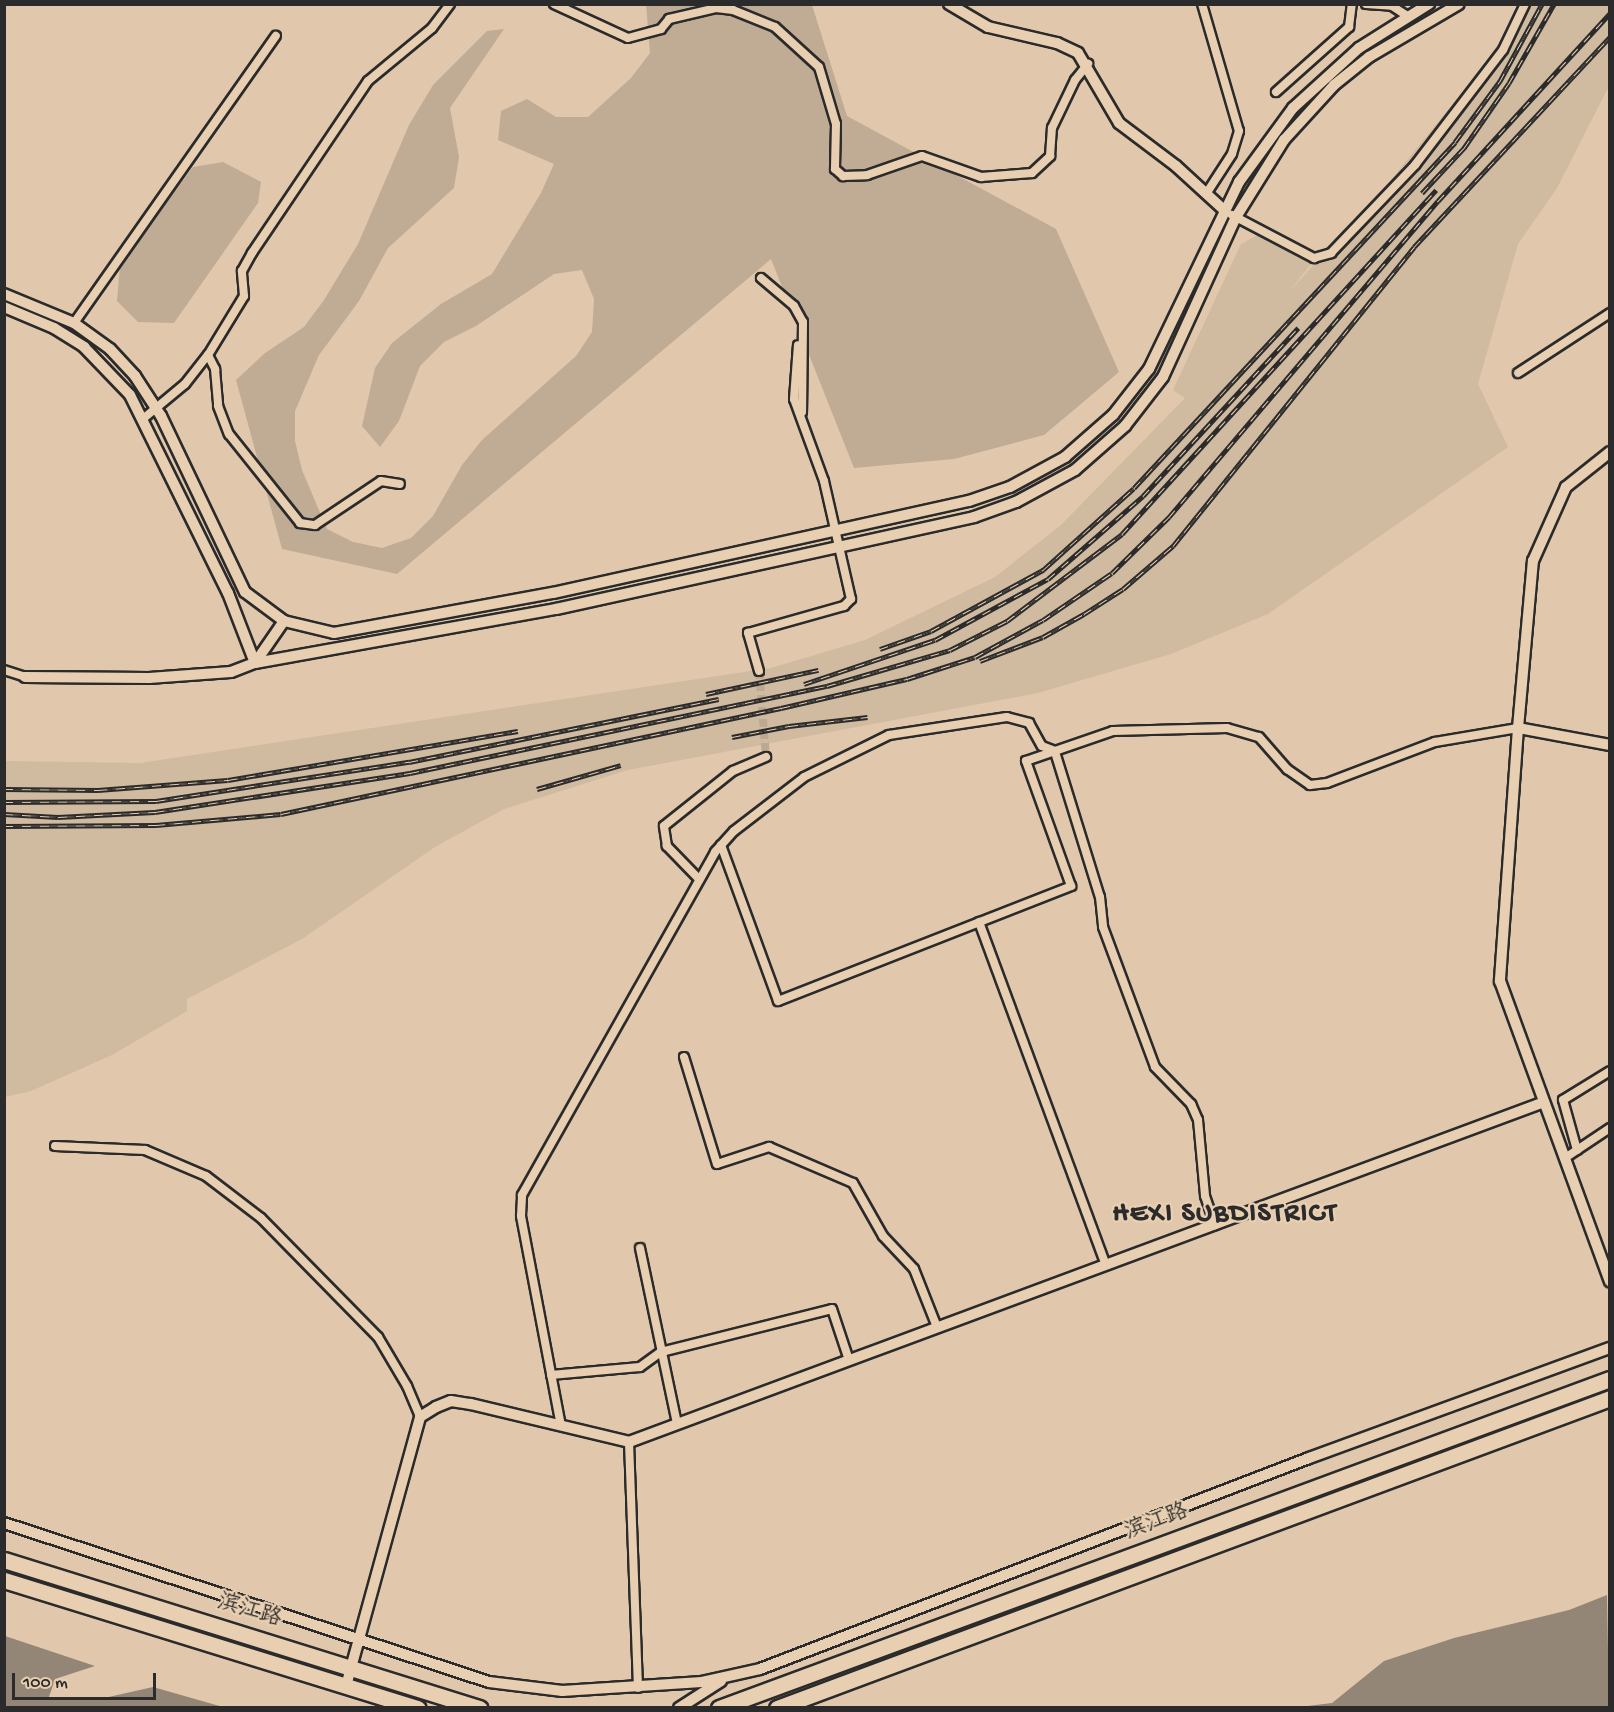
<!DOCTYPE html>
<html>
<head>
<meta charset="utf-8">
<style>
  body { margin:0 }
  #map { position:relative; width:1614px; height:1712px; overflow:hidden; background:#e1c8ac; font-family:"Gochi Hand","LXGW WenKai TC",sans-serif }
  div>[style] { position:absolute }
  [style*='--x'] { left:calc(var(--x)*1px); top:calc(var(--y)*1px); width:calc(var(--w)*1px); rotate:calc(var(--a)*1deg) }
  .built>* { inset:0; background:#d0baa0 }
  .green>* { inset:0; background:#c0ab94 }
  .water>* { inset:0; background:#948676 }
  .street-tunnel>* { height:8px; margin-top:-4px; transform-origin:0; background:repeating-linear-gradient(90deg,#bda992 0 8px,transparent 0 12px) }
  .roads { filter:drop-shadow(2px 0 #2b2b2b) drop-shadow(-2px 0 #2b2b2b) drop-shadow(0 2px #2b2b2b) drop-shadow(0 -2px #2b2b2b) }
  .street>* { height:8px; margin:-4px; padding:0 4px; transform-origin:4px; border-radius:4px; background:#e9cfb1 }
  .secondary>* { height:10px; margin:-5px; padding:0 5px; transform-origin:5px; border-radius:5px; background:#e9cfb1 }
  .highway>* { height:15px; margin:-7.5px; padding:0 7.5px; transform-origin:7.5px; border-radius:7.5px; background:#e9cfb1 }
  .rail>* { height:5px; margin-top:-2.5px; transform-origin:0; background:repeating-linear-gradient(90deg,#e9cfb1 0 9px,#2b2b2b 0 18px); box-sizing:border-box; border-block:2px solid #2b2b2b }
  span { translate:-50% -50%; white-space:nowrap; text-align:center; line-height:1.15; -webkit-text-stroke:4.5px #e9cfb1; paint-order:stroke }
  .street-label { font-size:22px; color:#2b2b2b }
  .district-label { font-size:28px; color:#2b2b2b; font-weight:700; letter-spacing:1.5px }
  .frame { position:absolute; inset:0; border:6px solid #2b2b2b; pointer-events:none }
  .scale { position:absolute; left:12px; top:1673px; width:144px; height:27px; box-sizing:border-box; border:3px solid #2b2b2b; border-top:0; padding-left:8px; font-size:18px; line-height:21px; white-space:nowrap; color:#2b2b2b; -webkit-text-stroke:4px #e9cfb1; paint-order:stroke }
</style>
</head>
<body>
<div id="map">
  <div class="built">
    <div style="clip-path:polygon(1609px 5px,1609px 86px,1557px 188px,1518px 244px,1478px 384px,1508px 447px,1268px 614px,1171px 654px,1038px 693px,628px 770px,504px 809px,435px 847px,302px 939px,187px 999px,187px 1011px,112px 1055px,31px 1091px,5px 1097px,5px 761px,140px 763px,771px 668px,865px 640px,995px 577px,1061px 525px,1185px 398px,1173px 390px,1241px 244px,1258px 235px,1311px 264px,1288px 293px,1391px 180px,1532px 6px)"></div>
  </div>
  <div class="green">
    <div style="clip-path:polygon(646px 4px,812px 5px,847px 116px,1056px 229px,1119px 372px,1044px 435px,954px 459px,854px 468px,771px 259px,397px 574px,282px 549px,236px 380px,265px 353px,304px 327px,324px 300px,358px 244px,409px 125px,433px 85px,487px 31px,504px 29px,450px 108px,459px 157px,454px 188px,388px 248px,359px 301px,319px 355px,295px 411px,295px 441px,302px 470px,327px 529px,353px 542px,382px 548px,411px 538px,433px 516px,462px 465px,482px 440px,576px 356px,592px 332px,594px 299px,582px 270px,554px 274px,476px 326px,444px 342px,420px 366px,399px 421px,380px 447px,362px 426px,375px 368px,392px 343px,441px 304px,492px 274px,541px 193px,554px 164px,498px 140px,501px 111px,527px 99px,556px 117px,588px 117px,631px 78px,650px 53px)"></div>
    <div style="clip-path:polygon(223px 162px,261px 182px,258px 203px,174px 323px,138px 322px,117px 301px,120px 265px,193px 167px)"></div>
  </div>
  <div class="water">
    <div style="clip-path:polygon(1607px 1595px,1609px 1707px,1299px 1707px,1332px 1703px,1384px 1661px,1454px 1638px,1569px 1610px)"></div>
    <div style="clip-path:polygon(5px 1636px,95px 1666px,55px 1679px,48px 1700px,104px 1698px,153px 1687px,223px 1707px,5px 1707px)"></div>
  </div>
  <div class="street-tunnel">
    <div style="--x:759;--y:671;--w:86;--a:85.3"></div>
  </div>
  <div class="roads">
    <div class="street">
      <div style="--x:554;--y:4;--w:81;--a:24.7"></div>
      <div style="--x:628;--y:38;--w:34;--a:-15"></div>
      <div style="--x:661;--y:29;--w:13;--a:-51"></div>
      <div style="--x:669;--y:19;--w:48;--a:-13.2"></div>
      <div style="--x:716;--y:8;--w:17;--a:7"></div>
      <div style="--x:733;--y:10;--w:45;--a:22"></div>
      <div style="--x:775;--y:27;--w:59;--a:42.3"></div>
      <div style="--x:819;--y:67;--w:59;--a:73.4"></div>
      <div style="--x:836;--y:124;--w:45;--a:91.3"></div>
      <div style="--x:835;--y:169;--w:11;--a:41"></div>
      <div style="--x:843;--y:176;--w:24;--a:-2"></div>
      <div style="--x:867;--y:175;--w:58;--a:-19.1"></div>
      <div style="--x:922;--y:156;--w:63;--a:19.6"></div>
      <div style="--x:981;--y:177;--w:51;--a:-4.5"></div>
      <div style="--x:1032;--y:173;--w:25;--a:-43"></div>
      <div style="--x:1050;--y:156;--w:28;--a:-86"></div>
      <div style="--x:1052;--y:128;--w:53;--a:-64.4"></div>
      <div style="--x:1075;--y:80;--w:21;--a:-51"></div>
      <div style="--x:1202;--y:4;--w:132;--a:73.8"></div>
      <div style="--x:1239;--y:131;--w:24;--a:107"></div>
      <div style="--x:1232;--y:154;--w:48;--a:123"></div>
      <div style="--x:1366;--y:4;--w:26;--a:4"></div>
      <div style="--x:1392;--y:6;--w:20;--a:33"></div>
      <div style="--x:1276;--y:92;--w:98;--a:-41.7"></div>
      <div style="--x:1349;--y:27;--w:23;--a:-83"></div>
      <div style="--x:1232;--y:215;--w:93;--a:27.7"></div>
      <div style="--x:1314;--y:258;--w:18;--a:-16"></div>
      <div style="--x:1331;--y:253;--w:122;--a:-46.3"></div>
      <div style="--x:1415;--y:165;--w:145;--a:-52.6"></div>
      <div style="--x:1503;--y:50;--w:51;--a:-64.4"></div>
      <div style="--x:761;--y:278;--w:43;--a:40.3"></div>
      <div style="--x:794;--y:306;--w:18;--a:61"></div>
      <div style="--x:803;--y:322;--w:90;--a:90.6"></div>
      <div style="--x:74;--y:323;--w:351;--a:-54.9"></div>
      <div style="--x:208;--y:355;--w:16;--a:63"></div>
      <div style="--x:215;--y:369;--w:37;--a:85"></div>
      <div style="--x:218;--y:406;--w:30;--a:69"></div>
      <div style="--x:229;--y:434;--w:114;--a:51.4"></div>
      <div style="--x:300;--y:523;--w:15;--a:8"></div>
      <div style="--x:315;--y:525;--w:79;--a:-33.7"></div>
      <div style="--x:381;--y:481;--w:19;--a:9"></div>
      <div style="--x:1518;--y:373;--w:110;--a:-33.1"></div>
      <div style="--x:144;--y:418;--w:53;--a:-39.7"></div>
      <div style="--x:185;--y:384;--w:37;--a:-52"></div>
      <div style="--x:208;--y:355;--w:69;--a:-58.6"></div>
      <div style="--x:244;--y:296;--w:25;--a:-95"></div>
      <div style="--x:242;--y:271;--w:21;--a:-61"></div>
      <div style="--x:252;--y:253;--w:207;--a:-56"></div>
      <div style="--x:368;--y:81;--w:83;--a:-39.6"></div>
      <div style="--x:432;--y:28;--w:30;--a:-53"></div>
      <div style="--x:4;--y:670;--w:22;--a:18"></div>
      <div style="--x:759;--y:671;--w:40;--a:-106"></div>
      <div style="--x:748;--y:633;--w:100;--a:-15.7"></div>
      <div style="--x:844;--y:606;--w:10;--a:-45"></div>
      <div style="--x:851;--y:599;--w:121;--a:-102.9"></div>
      <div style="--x:824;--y:481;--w:87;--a:-110.1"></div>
      <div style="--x:794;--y:399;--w:54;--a:-85.8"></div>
      <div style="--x:1055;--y:752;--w:152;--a:72.8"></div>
      <div style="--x:1100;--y:897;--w:30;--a:84"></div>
      <div style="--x:1103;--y:927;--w:149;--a:69.6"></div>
      <div style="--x:1155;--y:1067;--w:52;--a:45.8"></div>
      <div style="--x:1191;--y:1104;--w:17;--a:66"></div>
      <div style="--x:1198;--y:1120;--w:76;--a:84.7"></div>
      <div style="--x:1205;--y:1196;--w:31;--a:71"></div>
      <div style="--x:721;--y:845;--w:166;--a:69.9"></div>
      <div style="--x:778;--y:1001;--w:315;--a:-21.4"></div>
      <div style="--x:1071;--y:886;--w:133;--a:-109.8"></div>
      <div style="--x:1026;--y:761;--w:92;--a:-19"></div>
      <div style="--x:1113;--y:731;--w:114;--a:-1.5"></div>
      <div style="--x:1227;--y:728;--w:33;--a:16"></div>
      <div style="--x:1259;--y:737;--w:43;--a:48.8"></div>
      <div style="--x:1287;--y:769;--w:28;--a:35"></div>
      <div style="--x:1310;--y:785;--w:17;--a:-7"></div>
      <div style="--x:1327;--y:783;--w:116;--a:-20.8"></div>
      <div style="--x:1435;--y:742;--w:84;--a:-9.6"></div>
      <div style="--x:698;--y:878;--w:45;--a:-134.1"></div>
      <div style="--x:667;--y:846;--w:20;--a:-99"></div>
      <div style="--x:664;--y:826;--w:88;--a:-38.6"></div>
      <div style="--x:733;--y:771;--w:36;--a:-23"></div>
      <div style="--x:979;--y:922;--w:366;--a:69.7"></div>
      <div style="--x:684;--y:1057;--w:112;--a:72.9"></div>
      <div style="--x:717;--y:1164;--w:55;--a:-18.1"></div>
      <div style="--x:769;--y:1147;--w:91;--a:23.2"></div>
      <div style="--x:853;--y:1183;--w:61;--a:60.5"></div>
      <div style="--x:883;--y:1236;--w:45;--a:46.8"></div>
      <div style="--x:914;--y:1269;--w:62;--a:68.4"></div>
      <div style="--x:55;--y:1146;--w:90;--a:2.5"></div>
      <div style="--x:145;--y:1150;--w:66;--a:23.1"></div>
      <div style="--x:206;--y:1176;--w:69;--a:37.4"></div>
      <div style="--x:261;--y:1218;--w:167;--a:45.5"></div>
      <div style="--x:378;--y:1337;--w:57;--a:59.4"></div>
      <div style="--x:407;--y:1386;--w:34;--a:67"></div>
      <div style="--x:1577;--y:1150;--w:52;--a:-105.6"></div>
      <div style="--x:1563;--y:1100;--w:55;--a:-31.7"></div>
      <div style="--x:1565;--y:1158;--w:54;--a:-33.7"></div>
      <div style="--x:640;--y:1248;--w:180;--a:78.1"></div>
      <div style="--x:551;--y:1375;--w:89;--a:-5.1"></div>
      <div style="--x:640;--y:1367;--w:26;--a:-36"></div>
      <div style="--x:661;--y:1352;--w:176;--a:-14.1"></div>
      <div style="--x:832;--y:1309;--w:54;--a:71.6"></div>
      <div style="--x:561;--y:1426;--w:214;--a:-100.8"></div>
      <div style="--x:521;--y:1216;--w:21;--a:-87"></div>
      <div style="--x:522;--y:1195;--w:394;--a:-60.6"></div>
      <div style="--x:715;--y:852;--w:28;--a:-48"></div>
      <div style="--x:734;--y:831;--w:88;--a:-37.6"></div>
      <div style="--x:804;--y:777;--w:95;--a:-26.3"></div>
      <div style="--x:889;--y:735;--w:119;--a:-8.7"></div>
      <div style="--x:1007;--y:717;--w:23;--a:15"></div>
      <div style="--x:1029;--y:723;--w:26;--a:61"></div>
      <div style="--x:1042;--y:746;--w:14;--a:21"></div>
      <div style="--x:629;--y:1442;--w:246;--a:87.9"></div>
    </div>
    <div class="secondary">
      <div style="--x:949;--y:4;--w:45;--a:30.5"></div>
      <div style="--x:988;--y:27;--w:71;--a:13.1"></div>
      <div style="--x:1057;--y:43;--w:23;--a:25"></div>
      <div style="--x:1078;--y:53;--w:81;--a:59.6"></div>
      <div style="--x:1119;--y:123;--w:71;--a:37"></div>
      <div style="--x:1176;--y:166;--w:65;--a:42.5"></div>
      <div style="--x:4;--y:294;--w:76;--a:22.5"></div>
      <div style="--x:74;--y:323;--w:44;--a:35.8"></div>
      <div style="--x:110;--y:349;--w:37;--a:47"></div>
      <div style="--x:135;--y:376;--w:48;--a:57"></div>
      <div style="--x:161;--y:416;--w:195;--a:64.5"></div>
      <div style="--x:245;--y:592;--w:49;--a:36.6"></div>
      <div style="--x:284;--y:621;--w:51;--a:13.5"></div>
      <div style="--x:334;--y:633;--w:223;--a:-10.4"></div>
      <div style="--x:553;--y:593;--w:426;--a:-12.5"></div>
      <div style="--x:969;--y:501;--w:43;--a:-18.9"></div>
      <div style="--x:1010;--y:487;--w:63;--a:-28.6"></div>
      <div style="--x:1065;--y:457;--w:64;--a:-41.2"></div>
      <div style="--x:1113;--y:415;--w:58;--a:-52"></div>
      <div style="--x:1149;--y:369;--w:208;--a:-64.3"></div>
      <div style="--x:1239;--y:182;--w:92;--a:-53.9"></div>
      <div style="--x:1293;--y:108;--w:89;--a:-42.3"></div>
      <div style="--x:1359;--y:48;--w:83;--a:-32.2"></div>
      <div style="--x:4;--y:307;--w:54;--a:22.8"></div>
      <div style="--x:54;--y:328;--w:36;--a:32"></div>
      <div style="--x:84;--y:347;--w:66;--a:46.2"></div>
      <div style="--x:130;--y:395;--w:221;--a:63.7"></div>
      <div style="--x:228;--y:593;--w:75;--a:68.9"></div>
      <div style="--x:255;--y:663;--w:306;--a:-10.2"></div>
      <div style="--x:556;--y:609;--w:428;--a:-12.4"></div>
      <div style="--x:974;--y:517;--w:45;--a:-19.7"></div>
      <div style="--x:1016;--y:502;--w:67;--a:-28.5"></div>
      <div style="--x:1075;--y:470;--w:67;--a:-41.3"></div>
      <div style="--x:1125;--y:426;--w:62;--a:-52.2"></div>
      <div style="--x:1163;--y:377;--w:176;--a:-65.5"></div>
      <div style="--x:1236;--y:217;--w:91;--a:-58.1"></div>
      <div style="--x:1284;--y:140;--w:74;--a:-47.7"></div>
      <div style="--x:1334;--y:85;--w:45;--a:-38.7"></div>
      <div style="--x:1369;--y:57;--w:104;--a:-30.5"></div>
      <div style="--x:25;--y:677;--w:124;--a:0.5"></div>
      <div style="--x:149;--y:678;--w:82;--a:-4.2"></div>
      <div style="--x:231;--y:672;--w:26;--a:-21"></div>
      <div style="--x:255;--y:663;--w:51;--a:-55.4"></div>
      <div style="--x:1518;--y:728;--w:168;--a:-84.9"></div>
      <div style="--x:1533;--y:561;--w:81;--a:-66"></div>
      <div style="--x:1566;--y:487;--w:56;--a:-38.5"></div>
      <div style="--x:1610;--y:745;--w:94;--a:-169.5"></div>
      <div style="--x:1518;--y:728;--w:254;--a:94.1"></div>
      <div style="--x:1500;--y:981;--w:320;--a:69.9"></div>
      <div style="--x:4;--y:1523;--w:510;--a:18.15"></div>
      <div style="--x:489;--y:1682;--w:74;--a:7"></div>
      <div style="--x:562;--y:1691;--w:140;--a:-3.7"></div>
      <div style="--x:702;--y:1682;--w:59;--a:-12.6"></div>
      <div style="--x:760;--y:1669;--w:588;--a:-21.02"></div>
      <div style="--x:1309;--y:1458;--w:320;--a:-20.1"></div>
      <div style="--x:346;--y:1686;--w:279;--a:-74.6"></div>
      <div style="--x:420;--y:1417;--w:19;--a:-32"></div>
      <div style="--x:436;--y:1407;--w:16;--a:-22"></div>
      <div style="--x:451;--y:1401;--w:20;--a:9"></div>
      <div style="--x:471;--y:1404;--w:163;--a:13.5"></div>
      <div style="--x:629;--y:1442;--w:976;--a:-20.38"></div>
      <div style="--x:679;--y:1708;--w:50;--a:-32.7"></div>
    </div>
    <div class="highway">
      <div style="--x:4;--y:1560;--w:498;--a:17.3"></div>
      <div style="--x:4;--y:1580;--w:433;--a:17.2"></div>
      <div style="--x:719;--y:1708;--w:950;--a:-20.27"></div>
      <div style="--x:777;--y:1708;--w:889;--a:-20.41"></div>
    </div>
  </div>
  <div class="rail">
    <div style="--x:1422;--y:193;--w:62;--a:-47"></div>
    <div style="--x:1464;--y:148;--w:79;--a:-55.3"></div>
    <div style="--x:1509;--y:83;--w:91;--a:-60.3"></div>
    <div style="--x:880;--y:649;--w:54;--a:-19.4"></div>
    <div style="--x:931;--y:631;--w:128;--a:-28.6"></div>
    <div style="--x:1043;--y:570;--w:122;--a:-42"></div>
    <div style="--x:1134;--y:488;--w:472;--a:-47.1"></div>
    <div style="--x:1455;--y:142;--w:76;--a:-53.6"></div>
    <div style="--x:1500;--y:81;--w:88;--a:-61.4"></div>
    <div style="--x:980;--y:661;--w:67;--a:-20.9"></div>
    <div style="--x:1043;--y:637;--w:47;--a:-29.3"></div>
    <div style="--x:1084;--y:614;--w:46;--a:-32.7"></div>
    <div style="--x:1123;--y:589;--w:66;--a:-40.7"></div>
    <div style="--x:1173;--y:546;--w:384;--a:-51.1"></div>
    <div style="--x:1414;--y:247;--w:287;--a:-47"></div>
    <div style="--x:804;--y:684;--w:138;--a:-18.6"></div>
    <div style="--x:935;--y:640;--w:128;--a:-28.4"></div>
    <div style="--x:1048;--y:579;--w:126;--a:-41.1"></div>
    <div style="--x:1143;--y:496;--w:229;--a:-47.3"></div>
    <div style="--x:706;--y:694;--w:115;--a:-12.1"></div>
    <div style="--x:732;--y:737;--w:58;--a:-10.9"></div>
    <div style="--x:789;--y:726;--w:79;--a:-6.6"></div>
    <div style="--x:4;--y:789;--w:94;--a:0.6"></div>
    <div style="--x:98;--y:790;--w:130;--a:-4.4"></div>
    <div style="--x:228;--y:780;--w:294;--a:-9.6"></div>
    <div style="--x:537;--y:789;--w:87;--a:-15.9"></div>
    <div style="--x:4;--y:802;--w:152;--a:-0.4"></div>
    <div style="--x:156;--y:801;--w:256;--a:-8.8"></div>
    <div style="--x:409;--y:762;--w:316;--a:-11.5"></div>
    <div style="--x:4;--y:814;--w:54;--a:3.2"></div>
    <div style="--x:58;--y:817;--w:97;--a:-3"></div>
    <div style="--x:155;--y:812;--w:258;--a:-8.7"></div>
    <div style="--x:410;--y:773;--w:426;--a:-11.8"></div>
    <div style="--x:827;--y:686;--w:128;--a:-16.3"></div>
    <div style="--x:950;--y:650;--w:64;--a:-27"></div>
    <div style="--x:1007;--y:621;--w:144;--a:-37.1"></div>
    <div style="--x:1122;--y:534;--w:466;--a:-47.6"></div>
    <div style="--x:4;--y:826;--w:152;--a:-0.4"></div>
    <div style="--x:156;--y:825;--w:125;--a:-5"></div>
    <div style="--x:281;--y:814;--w:511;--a:-11.97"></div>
    <div style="--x:781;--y:708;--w:129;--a:-13"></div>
    <div style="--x:907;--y:679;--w:71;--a:-17.9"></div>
    <div style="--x:975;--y:657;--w:77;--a:-28.6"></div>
    <div style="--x:1043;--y:620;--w:83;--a:-34.3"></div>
    <div style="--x:1112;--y:573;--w:80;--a:-44.5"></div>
    <div style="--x:1169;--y:517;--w:415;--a:-49.6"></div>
    <div style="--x:1438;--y:201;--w:255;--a:-47.5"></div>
  </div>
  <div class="street-label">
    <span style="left:1157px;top:1523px;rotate:-20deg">滨江路</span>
    <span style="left:249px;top:1612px;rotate:17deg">滨江路</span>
  </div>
  <div class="district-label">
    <span style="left:1225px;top:1215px">HEXI SUBDISTRICT</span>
  </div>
  <div class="frame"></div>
  <div class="scale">100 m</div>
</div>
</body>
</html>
